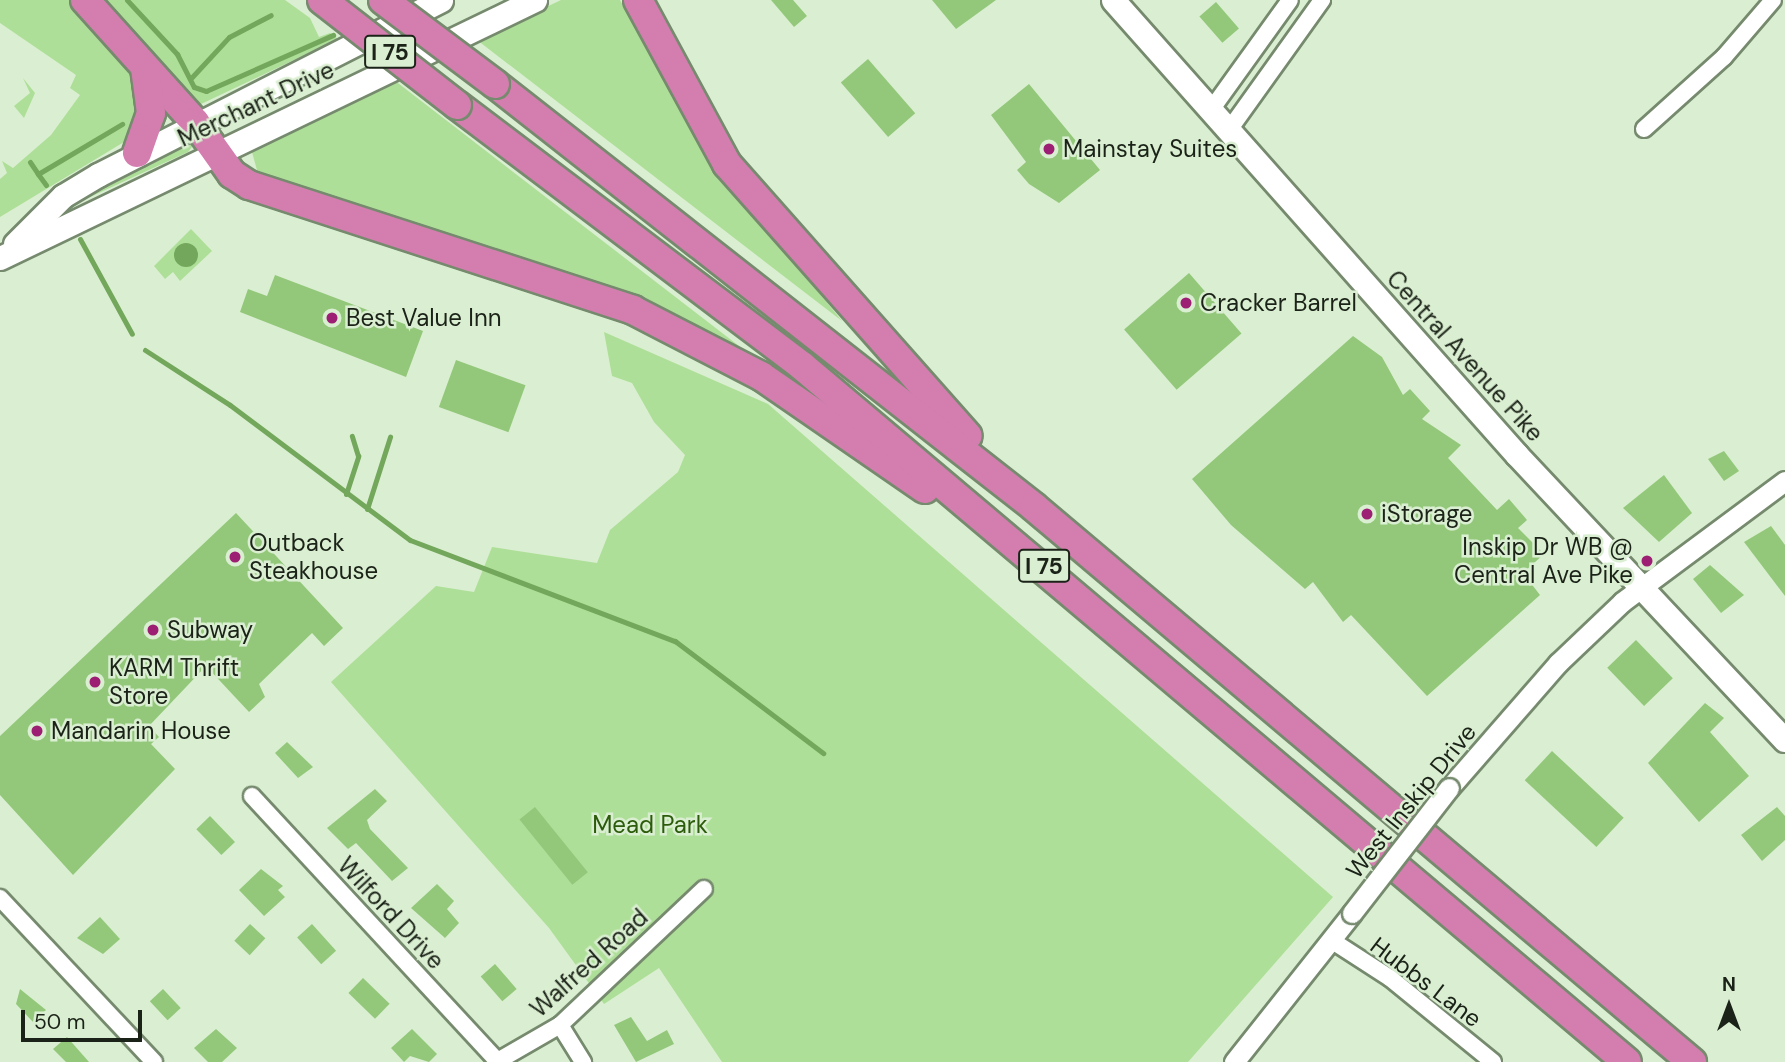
<!DOCTYPE html>
<html>
<head>
<meta charset="utf-8">
<style>
  body { margin:0 }
  #map { position:relative; width:1785px; height:1062px; overflow:hidden; background:#daefd1; font-family:"DM Sans",sans-serif }
  div>[style] { position:absolute }
  [style*='--x'] { left:calc(var(--x)*1px); top:calc(var(--y)*1px); width:calc(var(--w)*1px); rotate:calc(var(--a)*1deg) }
  .green>* { inset:0; background:#aedf98 }
  .water>* { inset:0; background:#73a75b }
  .round { border-radius:50% }
  .stream>* { height:5px; margin:-2.5px; padding:0 2.5px; transform-origin:2.5px; border-radius:2.5px; background:#73a75b }
  .building>* { inset:0; background:#93c87b; transform-origin:0 0 }
  .roads { filter:drop-shadow(2px 0 #768a6e) drop-shadow(-2px 0 #768a6e) drop-shadow(0 2px #768a6e) drop-shadow(0 -2px #768a6e) }
  .minor>* { height:16px; margin:-8px; padding:0 8px; transform-origin:8px; border-radius:8px; background:#fff }
  .tertiary>* { height:19px; margin:-9.5px; padding:0 9.5px; transform-origin:9.5px; border-radius:9.5px; background:#fff }
  .secondary>* { height:23px; margin:-11.5px; padding:0 11.5px; transform-origin:11.5px; border-radius:11.5px; background:#fff }
  .motorway>* { height:28px; margin:-14px; padding:0 14px; transform-origin:14px; border-radius:14px; background:#d37eae }
  .bridges { filter:drop-shadow(2px 0 #768a6e) drop-shadow(-2px 0 #768a6e) drop-shadow(0 2px #768a6e) drop-shadow(0 -2px #768a6e) }
  .tertiary-bridge>* { height:19px; margin:-9.5px; padding:0 9.5px; transform-origin:9.5px; border-radius:9.5px; background:#fff }
  .motorway-bridge>* { height:28px; margin:-14px; padding:0 14px; transform-origin:14px; border-radius:14px; background:#d37eae }
  .dots>* { width:19px; height:19px; translate:-50% -50%; box-sizing:border-box; border:4px solid #daefd1; border-radius:50% }
  span { translate:-50% -50%; white-space:nowrap; text-align:center; line-height:1.15; -webkit-text-stroke:5px #daefd1; paint-order:stroke }
  .shield-label span { padding:2px 5px; background:#daefd1; border:2px solid; border-radius:5px; -webkit-text-stroke-width:0 }
  .shield-label { font-size:23px; color:#1b2218; font-weight:700 }
  .street-label { font-size:24px; color:#1b2218 }
  .poi-label { font-size:24px; color:#1b2218 }
  .left { translate:0 -50%; text-align:left }
  .right { translate:-100% -50%; text-align:right }
  .park-label { font-size:24px; color:#2c5c0b }
  .north { position:absolute; left:1694px; top:971px; width:70px; height:70px; -webkit-text-stroke:5px #daefd1; paint-order:stroke; rotate:0deg; font-size:19px; font-weight:700; line-height:28px; text-align:center; color:#1b2218 }
  .north::after { content:''; display:block; margin:auto; width:24px; height:32px; background:#1b2218; clip-path:polygon(50% 0,100% 100%,50% 72%,0 100%) }
  .scale { position:absolute; left:21px; top:1010px; width:121px; height:32px; box-sizing:border-box; border:4px solid #1b2218; border-top:0; padding-left:9px; font-size:21px; line-height:24px; white-space:nowrap; color:#1b2218; -webkit-text-stroke:5px #daefd1; paint-order:stroke }
</style>
</head>
<body>
<div id="map">
  <div class="green">
    <div style="clip-path:polygon(0 0,72px 0,135px 77px,141px 105px,124px 142px,0 217px,0 179px,7px 173px,2px 161px,13px 168px,51px 135px,80px 95px,70px 88px,76px 75px,0 23px)"></div>
    <div style="clip-path:polygon(104px 0,285px 0,310px 18px,319px 37px,330px 33px,338px 39px,199px 105px)"></div>
    <div style="clip-path:polygon(561px 0,620px 0,699px 146px,842px 321px,477px 40px)"></div>
    <div style="clip-path:polygon(23px 78px,35px 93px,24px 118px,14px 106px,30px 93px)"></div>
    <div style="clip-path:polygon(394px 80px,752px 356px,258px 174px,252px 152px)"></div>
    <div style="clip-path:polygon(189px 141px,194px 144px,188px 152px,77px 203px)"></div>
    <div style="clip-path:polygon(191px 229px,212px 251px,180px 281px,173px 272px,165px 279px,154px 266px)"></div>
    <div style="clip-path:polygon(604px 332px,768px 404px,1333px 897px,1188px 1062px,722px 1062px,659px 968px,604px 1004px,549px 928px,331px 682px,436px 586px,474px 592px,492px 547px,597px 563px,610px 530px,678px 472px,685px 455px,654px 422px,632px 383px,612px 376px)"></div>
  </div>
  <div class="water">
    <div class="round" style="left:174px;top:243px;width:24px;height:24px"></div>
  </div>
  <div class="stream">
    <div style="--x:127;--y:0;--w:74;--a:47.2"></div>
    <div style="--x:177;--y:54;--w:37;--a:63"></div>
    <div style="--x:194;--y:87;--w:13;--a:18"></div>
    <div style="--x:206;--y:91;--w:139;--a:-23.8"></div>
    <div style="--x:192;--y:77;--w:54;--a:-47.2"></div>
    <div style="--x:229;--y:37;--w:47;--a:-27.6"></div>
    <div style="--x:30;--y:162;--w:14;--a:56"></div>
    <div style="--x:46;--y:185;--w:14;--a:-126"></div>
    <div style="--x:38;--y:174;--w:98;--a:-30.8"></div>
    <div style="--x:80;--y:239;--w:108;--a:61.3"></div>
    <div style="--x:145;--y:350;--w:101;--a:32.9"></div>
    <div style="--x:230;--y:405;--w:225;--a:36.9"></div>
    <div style="--x:410;--y:540;--w:284;--a:20.9"></div>
    <div style="--x:675;--y:641;--w:186;--a:37.1"></div>
    <div style="--x:346;--y:494;--w:40;--a:-72"></div>
    <div style="--x:358;--y:456;--w:21;--a:-107"></div>
    <div style="--x:367;--y:509;--w:76;--a:-72.3"></div>
  </div>
  <div class="building">
    <div style="clip-path:polygon(771px 0,793px 0,807px 16px,794px 27px)"></div>
    <div style="clip-path:polygon(932px 0,996px 0,956px 29px)"></div>
    <div style="left:1216px;top:2px;width:35px;height:22px;rotate:49deg"></div>
    <div style="left:868px;top:59px;width:72px;height:36px;rotate:49deg"></div>
    <div style="clip-path:polygon(1029px 84px,1100px 170px,1059px 203px,1029px 184px,1017px 170px,1026px 162px,991px 115px)"></div>
    <div style="left:1189px;top:273px;width:80px;height:86px;rotate:49deg"></div>
    <div style="clip-path:polygon(275px 275px,423px 331px,406px 377px,240px 312px,248px 289px,267px 296px)"></div>
    <div style="clip-path:polygon(1353px 336px,1382px 357px,1403px 395px,1410px 389px,1430px 411px,1422px 419px,1461px 445px,1448px 458px,1497px 510px,1509px 499px,1527px 520px,1518px 528px,1544px 554px,1523px 573px,1540px 595px,1427px 696px,1351px 615px,1343px 622px,1313px 582px,1305px 589px,1231px 525px,1192px 479px)"></div>
    <div style="left:456px;top:360px;width:74px;height:50px;rotate:20deg"></div>
    <div style="clip-path:polygon(1724px 451px,1739px 471px,1724px 481px,1708px 459px)"></div>
    <div style="clip-path:polygon(1664px 475px,1692px 513px,1659px 542px,1623px 508px)"></div>
    <div style="clip-path:polygon(236px 513px,343px 628px,324px 646px,312px 633px,259px 684px,265px 697px,249px 712px,206px 666px,149px 726px,159px 737px,151px 744px,175px 769px,73px 875px,0 795px,0 736px)"></div>
    <div style="clip-path:polygon(1771px 526px,1785px 545px,1785px 596px,1744px 542px)"></div>
    <div style="clip-path:polygon(1710px 565px,1744px 595px,1721px 613px,1693px 579px)"></div>
    <div style="left:1636px;top:640px;width:53px;height:40px;rotate:46deg"></div>
    <div style="clip-path:polygon(1705px 703px,1724px 718px,1710px 732px,1749px 776px,1699px 822px,1648px 763px)"></div>
    <div style="clip-path:polygon(287px 742px,313px 767px,298px 778px,275px 753px)"></div>
    <div style="left:1552px;top:751px;width:98px;height:40px;rotate:43deg"></div>
    <div style="clip-path:polygon(375px 789px,387px 801px,367px 820px,370px 829px,408px 868px,392px 881px,356px 843px,348px 849px,327px 828px)"></div>
    <div style="left:535px;top:807px;width:84px;height:20px;rotate:51deg"></div>
    <div style="clip-path:polygon(1777px 807px,1785px 816px,1785px 840px,1762px 861px,1741px 835px)"></div>
    <div style="left:210px;top:816px;width:36px;height:19px;rotate:46deg"></div>
    <div style="clip-path:polygon(261px 869px,283px 886px,278px 890px,285px 897px,264px 916px,239px 890px)"></div>
    <div style="clip-path:polygon(437px 884px,454px 901px,447px 909px,459px 923px,445px 938px,411px 908px)"></div>
    <div style="clip-path:polygon(100px 917px,120px 939px,103px 954px,77px 938px)"></div>
    <div style="left:250px;top:924px;width:21px;height:23px;rotate:43deg"></div>
    <div style="left:312px;top:924px;width:36px;height:20px;rotate:48deg"></div>
    <div style="left:495px;top:964px;width:33px;height:19px;rotate:49deg"></div>
    <div style="left:363px;top:978px;width:37px;height:21px;rotate:44deg"></div>
    <div style="clip-path:polygon(20px 989px,46px 1010px,33px 1022px,16px 1004px)"></div>
    <div style="left:163px;top:989px;width:26px;height:18px;rotate:47deg"></div>
    <div style="clip-path:polygon(631px 1017px,647px 1041px,667px 1030px,674px 1044px,636px 1062px,614px 1025px)"></div>
    <div style="clip-path:polygon(216px 1029px,237px 1048px,222px 1062px,208px 1062px,194px 1048px)"></div>
    <div style="clip-path:polygon(412px 1029px,437px 1054px,429px 1062px,410px 1056px,404px 1062px,391px 1048px)"></div>
    <div style="clip-path:polygon(67px 1037px,89px 1062px,66px 1062px,53px 1049px)"></div>
  </div>
  <div class="roads">
    <div class="minor">
      <div style="--x:1211;--y:110;--w:135;--a:-54.3"></div>
      <div style="--x:1644;--y:129;--w:108;--a:-42"></div>
      <div style="--x:1724;--y:57;--w:75;--a:-49.3"></div>
      <div style="--x:1229;--y:130;--w:160;--a:-54.4"></div>
      <div style="--x:252;--y:796;--w:361;--a:47.2"></div>
      <div style="--x:0;--y:898;--w:225;--a:46.8"></div>
      <div style="--x:1331;--y:940;--w:70;--a:32.8"></div>
      <div style="--x:1390;--y:978;--w:133;--a:39.2"></div>
      <div style="--x:560;--y:1025;--w:44;--a:58.1"></div>
      <div style="--x:496;--y:1062;--w:74;--a:-30"></div>
      <div style="--x:560;--y:1025;--w:198;--a:-43.4"></div>
    </div>
    <div class="tertiary">
      <div style="--x:1449;--y:788;--w:166;--a:-48.9"></div>
      <div style="--x:1558;--y:663;--w:88;--a:-43.6"></div>
      <div style="--x:1622;--y:602;--w:203;--a:-36.6"></div>
      <div style="--x:1234;--y:1062;--w:190;--a:-51.6"></div>
    </div>
    <div class="secondary">
      <div style="--x:1113;--y:0;--w:608;--a:48.4"></div>
      <div style="--x:1517;--y:455;--w:391;--a:46.8"></div>
      <div style="--x:15;--y:244;--w:68;--a:-45"></div>
      <div style="--x:63;--y:196;--w:41;--a:-31"></div>
      <div style="--x:98;--y:175;--w:385;--a:-27"></div>
      <div style="--x:0;--y:258;--w:594;--a:-25.75"></div>
    </div>
    <div class="motorway">
      <div style="--x:85;--y:0;--w:164;--a:48"></div>
      <div style="--x:195;--y:122;--w:64;--a:54.6"></div>
      <div style="--x:232;--y:174;--w:20;--a:33"></div>
      <div style="--x:249;--y:185;--w:404;--a:18"></div>
      <div style="--x:633;--y:310;--w:144;--a:27.3"></div>
      <div style="--x:761;--y:376;--w:199;--a:34.6"></div>
      <div style="--x:638;--y:0;--w:187;--a:61.5"></div>
      <div style="--x:727;--y:164;--w:363;--a:48.5"></div>
      <div style="--x:495;--y:84;--w:685;--a:38.12"></div>
      <div style="--x:1034;--y:507;--w:861;--a:40.15"></div>
      <div style="--x:457;--y:105;--w:433;--a:37.1"></div>
      <div style="--x:802;--y:366;--w:1079;--a:40.15"></div>
      <div style="--x:137;--y:153;--w:42;--a:-70.7"></div>
      <div style="--x:151;--y:113;--w:45;--a:-97.6"></div>
    </div>
  </div>
  <div class="bridges">
    <div class="tertiary-bridge">
      <div style="--x:1352;--y:913;--w:158;--a:-52.2"></div>
    </div>
    <div class="motorway-bridge">
      <div style="--x:322;--y:0;--w:171;--a:37.9"></div>
      <div style="--x:383;--y:0;--w:140;--a:36.9"></div>
    </div>
  </div>
  <div class="dots">
    <div style="left:1049px;top:149px;background:#9d1f73"></div>
    <div style="left:1186px;top:303px;background:#9d1f73"></div>
    <div style="left:332px;top:318px;background:#9d1f73"></div>
    <div style="left:1367px;top:514px;background:#9d1f73"></div>
    <div style="left:235px;top:557px;background:#9d1f73"></div>
    <div style="left:1647px;top:561px;background:#9d1f73"></div>
    <div style="left:153px;top:630px;background:#9d1f73"></div>
    <div style="left:95px;top:682px;background:#9d1f73"></div>
    <div style="left:37px;top:731px;background:#9d1f73"></div>
  </div>
  <div class="shield-label">
    <span style="left:390px;top:52px">I 75</span>
    <span style="left:1044px;top:566px">I 75</span>
  </div>
  <div class="street-label">
    <span style="left:256px;top:104px;rotate:-25deg">Merchant Drive</span>
    <span style="left:1465px;top:356px;rotate:48deg">Central Avenue Pike</span>
    <span style="left:1411px;top:801px;rotate:-51deg">West Inskip Drive</span>
    <span style="left:391px;top:913px;rotate:47deg">Wilford Drive</span>
    <span style="left:589px;top:963px;rotate:-42deg">Walfred Road</span>
    <span style="left:1426px;top:982px;rotate:37deg">Hubbs Lane</span>
  </div>
  <div class="poi-label">
    <span class="left" style="left:1063px;top:149px">Mainstay Suites</span>
    <span class="left" style="left:1200px;top:303px">Cracker Barrel</span>
    <span class="left" style="left:346px;top:318px">Best Value Inn</span>
    <span class="left" style="left:1381px;top:514px">iStorage</span>
    <span class="left" style="left:249px;top:557px">Outback<br>Steakhouse</span>
    <span class="right" style="left:1633px;top:561px">Inskip Dr WB @<br>Central Ave Pike</span>
    <span class="left" style="left:167px;top:630px">Subway</span>
    <span class="left" style="left:109px;top:682px">KARM Thrift<br>Store</span>
    <span class="left" style="left:51px;top:731px">Mandarin House</span>
  </div>
  <div class="park-label">
    <span style="left:650px;top:825px">Mead Park</span>
  </div>
  <div class="north">N</div>
  <div class="scale">50 m</div>
</div>
</body>
</html>
